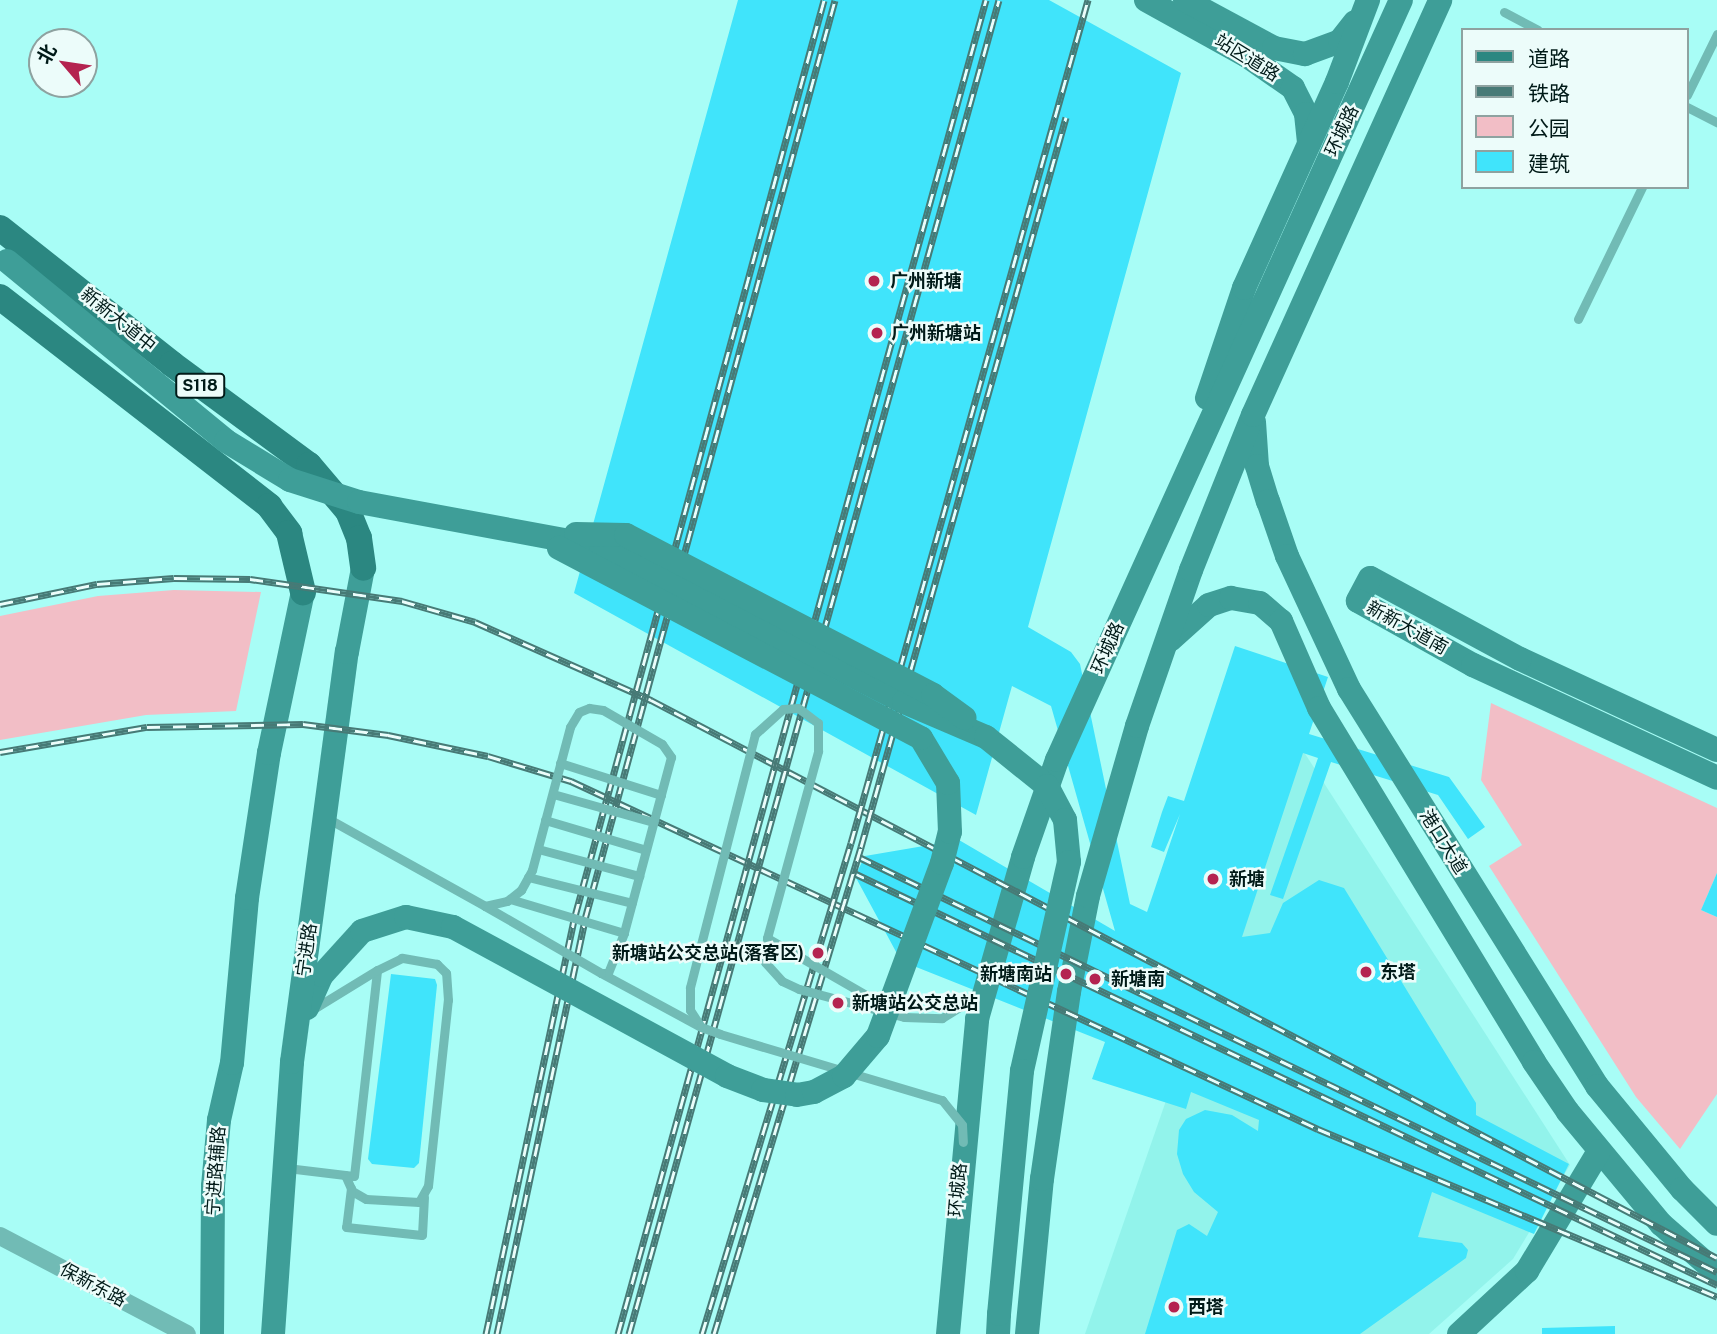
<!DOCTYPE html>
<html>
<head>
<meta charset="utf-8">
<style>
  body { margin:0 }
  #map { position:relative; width:1717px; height:1334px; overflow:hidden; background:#a8fdf6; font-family:"Public Sans","Noto Sans SC",sans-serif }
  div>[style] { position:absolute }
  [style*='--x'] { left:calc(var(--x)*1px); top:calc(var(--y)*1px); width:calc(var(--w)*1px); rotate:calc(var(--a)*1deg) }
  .built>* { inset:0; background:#92f3eb }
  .green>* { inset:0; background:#f2bec6 }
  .building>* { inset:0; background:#40e4fb }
  .lane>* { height:9px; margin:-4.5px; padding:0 4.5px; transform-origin:4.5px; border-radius:4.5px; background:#71bbb5 }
  .street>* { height:18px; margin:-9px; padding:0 9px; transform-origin:9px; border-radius:9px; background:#71bbb5 }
  .secondary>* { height:24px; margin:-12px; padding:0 12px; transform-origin:12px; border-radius:12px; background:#3e9e98 }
  .primary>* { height:26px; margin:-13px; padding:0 13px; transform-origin:13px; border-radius:13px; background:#2b8781 }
  .rail>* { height:7px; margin-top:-3.5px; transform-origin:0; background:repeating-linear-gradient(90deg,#ecfcfa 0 13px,#477a76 0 26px); box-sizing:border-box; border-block:2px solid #477a76 }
  .lane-bridge>* { height:9px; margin:-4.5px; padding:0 4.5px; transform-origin:4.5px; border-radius:4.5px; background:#71bbb5 }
  .secondary-bridge>* { height:24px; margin:-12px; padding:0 12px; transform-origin:12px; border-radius:12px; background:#3e9e98 }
  .dots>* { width:19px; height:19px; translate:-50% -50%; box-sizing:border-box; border:4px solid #ecfcfa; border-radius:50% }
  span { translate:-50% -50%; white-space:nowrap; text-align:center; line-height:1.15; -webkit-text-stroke:5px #ecfcfa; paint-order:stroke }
  .shield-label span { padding:2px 5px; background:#ecfcfa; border:2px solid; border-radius:5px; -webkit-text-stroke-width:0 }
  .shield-label { font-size:16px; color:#001a18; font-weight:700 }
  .street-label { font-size:18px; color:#001a18 }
  .poi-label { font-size:18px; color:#001a18; font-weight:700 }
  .left { translate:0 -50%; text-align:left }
  .right { translate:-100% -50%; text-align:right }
  .legend { position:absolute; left:1461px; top:28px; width:228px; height:161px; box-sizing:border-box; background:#ecfcfa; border:2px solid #8ea2a0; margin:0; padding:9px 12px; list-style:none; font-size:21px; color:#001a18 }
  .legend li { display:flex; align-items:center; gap:14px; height:35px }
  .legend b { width:35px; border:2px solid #8ea2a0 }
  .north { position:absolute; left:28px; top:28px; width:70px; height:70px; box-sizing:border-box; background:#ecfcfa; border:2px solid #8ea2a0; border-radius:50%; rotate:299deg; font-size:19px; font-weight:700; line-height:28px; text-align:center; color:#001a18 }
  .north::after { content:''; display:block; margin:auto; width:24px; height:32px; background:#b42350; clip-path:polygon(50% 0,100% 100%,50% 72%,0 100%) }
</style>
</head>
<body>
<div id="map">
  <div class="built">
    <div style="clip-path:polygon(1293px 735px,1570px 1165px,1513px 1259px,1429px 1334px,1085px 1334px)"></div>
  </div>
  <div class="green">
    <div style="clip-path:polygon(174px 590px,261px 592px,236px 711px,146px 715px,0 740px,0 616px,98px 596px)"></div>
    <div style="clip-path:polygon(1491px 703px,1717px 808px,1717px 873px,1701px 910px,1717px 917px,1717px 1094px,1680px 1149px,1636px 1097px,1489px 866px,1522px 845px,1481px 780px)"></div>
  </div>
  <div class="building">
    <div style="clip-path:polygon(738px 0,1049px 0,1181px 73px,1028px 627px,1071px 652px,1080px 664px,1130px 904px,1147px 912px,1180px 814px,1164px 852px,1151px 847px,1162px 812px,1168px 796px,1184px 801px,1235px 646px,1328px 677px,1309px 734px,1449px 777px,1485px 827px,1468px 839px,1438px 795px,1331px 762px,1283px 899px,1270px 895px,1318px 758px,1303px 753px,1242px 937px,1270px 933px,1283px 903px,1319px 880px,1344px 888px,1476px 1103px,1476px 1115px,1569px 1164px,1534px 1234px,1432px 1192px,1418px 1237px,1462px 1243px,1468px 1250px,1466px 1258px,1360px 1334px,1145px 1334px,1177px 1230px,1189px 1224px,1207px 1236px,1218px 1212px,1194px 1192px,1183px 1174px,1177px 1154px,1179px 1130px,1186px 1119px,1205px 1110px,1232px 1115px,1258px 1131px,1259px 1120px,1191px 1092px,1186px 1109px,1092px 1079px,1105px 1042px,901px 961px,855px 876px,865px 856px,959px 840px,1115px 931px,1051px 706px,1012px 686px,976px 815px,574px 593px)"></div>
    <div style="clip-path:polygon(1717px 873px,1717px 917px,1701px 910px)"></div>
    <div style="clip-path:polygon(391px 974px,435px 979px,437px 985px,419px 1163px,414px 1168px,372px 1164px,368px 1159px)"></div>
    <div style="clip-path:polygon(1615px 1326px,1615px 1334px,1542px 1334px,1542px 1328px)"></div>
  </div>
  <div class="lane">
    <div style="--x:1504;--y:12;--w:38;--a:28"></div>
    <div style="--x:1687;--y:95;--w:68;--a:-63.8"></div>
    <div style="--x:1687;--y:107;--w:34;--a:27"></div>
    <div style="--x:1578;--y:319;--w:147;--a:-64.1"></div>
    <div style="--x:327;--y:818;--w:181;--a:29.1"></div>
    <div style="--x:601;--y:973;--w:114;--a:28.4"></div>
    <div style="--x:904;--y:1017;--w:38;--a:2"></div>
    <div style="--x:942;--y:1018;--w:40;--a:-32"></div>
    <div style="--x:287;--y:1168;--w:67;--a:6.8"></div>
    <div style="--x:354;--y:1176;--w:207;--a:-83.6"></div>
    <div style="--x:377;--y:970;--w:73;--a:148.5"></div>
    <div style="--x:345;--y:1175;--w:17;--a:66"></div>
    <div style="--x:352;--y:1191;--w:16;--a:30"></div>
    <div style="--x:366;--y:1199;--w:53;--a:3.2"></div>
    <div style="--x:419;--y:1202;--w:18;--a:-61"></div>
    <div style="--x:428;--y:1186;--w:187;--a:-83.9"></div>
    <div style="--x:448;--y:1000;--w:27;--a:-94"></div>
    <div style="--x:446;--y:973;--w:13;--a:-135"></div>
    <div style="--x:437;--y:964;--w:36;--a:-170"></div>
    <div style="--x:402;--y:958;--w:28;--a:154"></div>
    <div style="--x:351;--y:1188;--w:39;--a:97"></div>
    <div style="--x:346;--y:1227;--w:76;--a:6"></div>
    <div style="--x:422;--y:1235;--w:38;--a:-87"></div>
  </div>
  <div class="street">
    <div style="--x:0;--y:1236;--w:211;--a:27.7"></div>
  </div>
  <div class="secondary">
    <div style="--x:1146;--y:0;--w:115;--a:29"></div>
    <div style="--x:1247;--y:56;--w:56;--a:34.8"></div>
    <div style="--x:1293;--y:88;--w:29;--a:63"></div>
    <div style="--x:1306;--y:114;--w:29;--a:84"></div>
    <div style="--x:1185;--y:0;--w:101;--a:28.3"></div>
    <div style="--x:1274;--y:48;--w:32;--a:11"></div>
    <div style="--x:1305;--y:54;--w:37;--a:-20"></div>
    <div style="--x:1340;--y:41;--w:24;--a:-52"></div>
    <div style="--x:1207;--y:398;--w:116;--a:-71.4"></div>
    <div style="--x:1244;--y:288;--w:226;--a:-65.7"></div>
    <div style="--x:1337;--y:82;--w:88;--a:-69.3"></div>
    <div style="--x:1254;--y:422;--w:44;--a:86.1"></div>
    <div style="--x:1257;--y:466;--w:37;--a:73"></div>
    <div style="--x:1268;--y:501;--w:58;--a:70.9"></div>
    <div style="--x:1287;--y:556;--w:147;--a:65"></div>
    <div style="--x:1349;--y:689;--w:468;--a:58"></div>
    <div style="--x:1597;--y:1086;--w:134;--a:50.5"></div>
    <div style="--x:1682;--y:1189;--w:49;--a:45"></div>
    <div style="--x:1170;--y:640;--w:52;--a:-41.9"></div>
    <div style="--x:1209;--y:605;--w:23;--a:-18"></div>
    <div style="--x:1231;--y:598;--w:29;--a:10"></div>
    <div style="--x:1260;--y:603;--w:28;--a:41"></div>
    <div style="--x:1281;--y:621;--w:95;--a:66.4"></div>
    <div style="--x:1319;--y:708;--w:414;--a:58.7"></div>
    <div style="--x:1534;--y:1062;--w:60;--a:55.8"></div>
    <div style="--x:1568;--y:1112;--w:146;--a:50.3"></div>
    <div style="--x:1661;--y:1224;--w:74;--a:41.2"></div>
    <div style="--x:1717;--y:750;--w:217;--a:-155.2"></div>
    <div style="--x:1520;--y:659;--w:170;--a:-151.6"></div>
    <div style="--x:1370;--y:578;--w:26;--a:118"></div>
    <div style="--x:1358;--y:601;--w:132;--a:29.1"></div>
    <div style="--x:1473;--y:665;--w:269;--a:24.8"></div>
    <div style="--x:307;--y:1008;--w:36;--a:-66"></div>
    <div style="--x:322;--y:975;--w:59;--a:-47.7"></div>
    <div style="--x:362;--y:931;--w:46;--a:-17.7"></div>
    <div style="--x:406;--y:917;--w:48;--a:12"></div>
    <div style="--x:212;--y:1334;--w:148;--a:-89.6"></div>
    <div style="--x:213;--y:1186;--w:66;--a:-84.8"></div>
    <div style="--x:219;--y:1120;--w:58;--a:-77.2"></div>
    <div style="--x:232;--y:1063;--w:166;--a:-84.8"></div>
    <div style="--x:247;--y:898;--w:147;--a:-81.4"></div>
    <div style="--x:269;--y:753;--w:165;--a:-78.1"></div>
    <div style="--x:273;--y:1334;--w:273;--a:-86"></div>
    <div style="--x:292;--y:1062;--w:414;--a:-82.4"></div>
    <div style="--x:347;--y:652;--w:86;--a:-79.2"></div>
    <div style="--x:948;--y:1334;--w:316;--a:-84.7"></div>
    <div style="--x:977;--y:1019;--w:168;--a:-74.1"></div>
    <div style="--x:1023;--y:857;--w:103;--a:-70.7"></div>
    <div style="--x:1057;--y:760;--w:834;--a:-65.65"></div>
    <div style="--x:998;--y:1334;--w:20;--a:-87"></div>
    <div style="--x:1027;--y:1334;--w:156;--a:-84.5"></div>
    <div style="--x:1042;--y:1179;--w:189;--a:-81.8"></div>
    <div style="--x:1069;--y:992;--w:98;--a:-78.8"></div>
    <div style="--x:1088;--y:896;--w:177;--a:-73.9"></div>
    <div style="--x:1137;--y:726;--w:165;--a:-70.9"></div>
    <div style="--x:1191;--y:570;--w:167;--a:-68.2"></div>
    <div style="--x:1253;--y:415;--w:455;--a:-65.7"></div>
    <div style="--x:1459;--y:1334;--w:93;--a:-42.8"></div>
    <div style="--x:1527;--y:1271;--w:140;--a:-59"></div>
  </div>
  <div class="primary">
    <div style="--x:0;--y:228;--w:219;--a:38.3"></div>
    <div style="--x:172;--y:364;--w:170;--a:36.4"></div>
    <div style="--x:309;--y:465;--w:60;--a:49.7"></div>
    <div style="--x:348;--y:511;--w:29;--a:68"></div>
    <div style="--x:359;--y:538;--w:30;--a:82"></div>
    <div style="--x:0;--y:297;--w:341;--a:37.8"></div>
    <div style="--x:269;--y:506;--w:34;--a:53"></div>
    <div style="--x:289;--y:533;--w:61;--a:76.7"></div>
  </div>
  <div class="rail">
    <div style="--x:0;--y:604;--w:99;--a:-11.7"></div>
    <div style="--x:97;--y:584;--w:77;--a:-4.5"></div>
    <div style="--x:174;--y:578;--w:76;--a:0.8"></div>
    <div style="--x:250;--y:579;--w:154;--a:8.2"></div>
    <div style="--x:402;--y:601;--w:76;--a:16"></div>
    <div style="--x:475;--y:622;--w:193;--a:23.9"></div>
    <div style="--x:651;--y:700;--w:1203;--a:27.63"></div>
    <div style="--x:0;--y:752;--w:149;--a:-9.7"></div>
    <div style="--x:147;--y:727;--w:156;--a:-1.1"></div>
    <div style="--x:303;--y:724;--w:86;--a:7.4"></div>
    <div style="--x:388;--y:735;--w:102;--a:11.9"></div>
    <div style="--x:488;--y:756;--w:87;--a:16.8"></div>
    <div style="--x:571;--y:781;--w:824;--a:24.98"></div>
    <div style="--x:1318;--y:1129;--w:433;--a:22.8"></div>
    <div style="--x:859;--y:857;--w:953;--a:25.81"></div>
    <div style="--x:852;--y:872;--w:959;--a:25.52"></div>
    <div style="--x:486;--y:1334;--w:427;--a:-78"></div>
    <div style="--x:575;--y:916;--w:949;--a:-74.79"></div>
    <div style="--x:497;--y:1334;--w:424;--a:-78"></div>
    <div style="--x:585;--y:919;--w:952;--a:-74.78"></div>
    <div style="--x:618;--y:1334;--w:1384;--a:-74.58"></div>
    <div style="--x:629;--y:1334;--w:1384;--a:-74.5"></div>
    <div style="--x:702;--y:1334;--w:513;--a:-73.12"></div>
    <div style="--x:851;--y:843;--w:876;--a:-74.3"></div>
    <div style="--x:714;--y:1334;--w:509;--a:-73.2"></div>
    <div style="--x:861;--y:847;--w:758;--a:-74.31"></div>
  </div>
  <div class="lane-bridge">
    <div style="--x:589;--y:708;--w:14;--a:8"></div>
    <div style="--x:603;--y:710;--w:68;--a:30"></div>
    <div style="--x:662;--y:744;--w:16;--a:55"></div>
    <div style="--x:671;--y:757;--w:182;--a:105"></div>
    <div style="--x:624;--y:933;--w:43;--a:111.8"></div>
    <div style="--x:608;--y:973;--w:7;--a:180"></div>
    <div style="--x:601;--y:973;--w:134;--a:-150"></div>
    <div style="--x:485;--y:906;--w:23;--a:-13"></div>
    <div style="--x:507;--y:901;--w:18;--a:-38"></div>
    <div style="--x:521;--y:890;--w:23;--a:-61"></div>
    <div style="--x:532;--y:870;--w:148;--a:-75.1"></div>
    <div style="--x:570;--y:727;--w:17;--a:-59"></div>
    <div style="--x:579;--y:712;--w:11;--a:-22"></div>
    <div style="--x:560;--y:763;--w:106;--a:17.6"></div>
    <div style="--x:553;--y:794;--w:104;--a:15.6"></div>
    <div style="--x:545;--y:820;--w:105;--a:16.5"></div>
    <div style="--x:538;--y:849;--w:105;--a:15"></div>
    <div style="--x:528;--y:877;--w:107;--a:14"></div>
    <div style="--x:510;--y:899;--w:119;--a:16.6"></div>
    <div style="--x:767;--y:938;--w:138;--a:29.9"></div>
    <div style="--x:904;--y:1017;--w:109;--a:-165.1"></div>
    <div style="--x:799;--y:989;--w:19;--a:-155"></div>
    <div style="--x:782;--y:981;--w:25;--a:-132"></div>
    <div style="--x:765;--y:962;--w:24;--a:-85"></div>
    <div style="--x:767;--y:938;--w:194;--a:-74.7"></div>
    <div style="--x:818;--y:751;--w:28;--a:-90"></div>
    <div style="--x:818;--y:723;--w:25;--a:-143"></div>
    <div style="--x:798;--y:708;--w:15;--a:176"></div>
    <div style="--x:783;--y:709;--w:38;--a:138"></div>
    <div style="--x:755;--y:734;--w:262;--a:104.4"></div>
    <div style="--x:690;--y:988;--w:22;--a:90"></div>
    <div style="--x:690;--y:1010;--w:20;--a:57"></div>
    <div style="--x:701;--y:1027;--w:20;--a:20"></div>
    <div style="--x:720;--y:1034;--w:232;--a:16.6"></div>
    <div style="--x:942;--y:1100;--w:32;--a:51"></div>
    <div style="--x:962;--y:1125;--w:17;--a:87"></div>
  </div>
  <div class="secondary-bridge">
    <div style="--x:7;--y:261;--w:283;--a:39.4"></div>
    <div style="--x:226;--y:441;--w:75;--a:31.4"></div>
    <div style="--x:290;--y:480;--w:72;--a:17.7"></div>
    <div style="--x:359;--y:502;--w:246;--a:10.5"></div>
    <div style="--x:601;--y:547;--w:340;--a:27.1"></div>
    <div style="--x:904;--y:702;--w:89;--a:23.1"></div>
    <div style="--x:986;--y:737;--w:78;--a:38.8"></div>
    <div style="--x:1047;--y:786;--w:38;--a:62"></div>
    <div style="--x:1065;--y:820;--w:42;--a:84.6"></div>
    <div style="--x:1069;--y:862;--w:214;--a:102.7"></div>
    <div style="--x:1022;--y:1071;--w:244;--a:95.4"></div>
    <div style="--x:576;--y:534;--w:50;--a:1.1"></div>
    <div style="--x:626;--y:535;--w:346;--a:27.5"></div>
    <div style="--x:933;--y:695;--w:39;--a:36"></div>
    <div style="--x:453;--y:927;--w:312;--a:28.5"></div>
    <div style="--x:727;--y:1076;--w:39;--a:21"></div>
    <div style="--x:763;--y:1090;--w:34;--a:8"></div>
    <div style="--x:797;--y:1095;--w:17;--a:-10"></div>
    <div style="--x:814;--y:1092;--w:34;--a:-28"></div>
    <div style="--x:844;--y:1076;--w:52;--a:-49.6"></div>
    <div style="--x:878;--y:1036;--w:184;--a:-69.7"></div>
    <div style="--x:942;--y:863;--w:32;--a:-76"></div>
    <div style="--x:950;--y:832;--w:49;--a:-92.3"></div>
    <div style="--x:948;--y:783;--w:52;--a:-121"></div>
    <div style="--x:921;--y:738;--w:409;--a:-152.3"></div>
  </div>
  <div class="dots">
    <div style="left:874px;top:281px;background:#b42350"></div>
    <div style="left:877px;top:333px;background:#b42350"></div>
    <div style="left:1213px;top:879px;background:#b42350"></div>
    <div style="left:818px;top:953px;background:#b42350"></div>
    <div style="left:1366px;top:972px;background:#b42350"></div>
    <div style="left:1066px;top:974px;background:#b42350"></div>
    <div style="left:1095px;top:979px;background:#b42350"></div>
    <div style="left:838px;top:1003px;background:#b42350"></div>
    <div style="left:1174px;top:1307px;background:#b42350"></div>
  </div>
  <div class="shield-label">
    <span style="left:200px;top:386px">S118</span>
  </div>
  <div class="street-label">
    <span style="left:1247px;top:58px;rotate:32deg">站区道路</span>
    <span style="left:1342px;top:131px;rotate:-65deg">环城路</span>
    <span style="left:118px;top:320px;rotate:39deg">新新大道中</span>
    <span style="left:1407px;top:628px;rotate:29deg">新新大道南</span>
    <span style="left:1108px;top:648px;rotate:-66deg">环城路</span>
    <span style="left:1443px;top:842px;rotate:58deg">港口大道</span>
    <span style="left:307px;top:950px;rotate:-82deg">宁进路</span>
    <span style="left:216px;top:1171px;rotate:-86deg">宁进路辅路</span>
    <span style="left:958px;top:1190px;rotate:-85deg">环城路</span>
    <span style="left:93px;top:1285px;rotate:28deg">保新东路</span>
  </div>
  <div class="poi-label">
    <span class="left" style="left:890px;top:281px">广州新塘</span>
    <span class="left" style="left:891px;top:333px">广州新塘站</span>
    <span class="left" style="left:1229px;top:879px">新塘</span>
    <span class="right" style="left:804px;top:953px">新塘站公交总站(落客区)</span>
    <span class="left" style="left:1380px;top:972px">东塔</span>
    <span class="right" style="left:1052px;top:974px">新塘南站</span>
    <span class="left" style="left:1111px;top:979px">新塘南</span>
    <span class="left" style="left:852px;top:1003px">新塘站公交总站</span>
    <span class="left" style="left:1188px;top:1307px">西塔</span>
  </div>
  <ul class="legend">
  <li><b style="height:9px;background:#2b8781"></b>道路</li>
  <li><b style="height:9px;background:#477a76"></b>铁路</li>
  <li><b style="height:19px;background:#f2bec6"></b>公园</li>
  <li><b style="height:19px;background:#40e4fb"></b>建筑</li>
  </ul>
  <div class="north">北</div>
</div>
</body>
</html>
